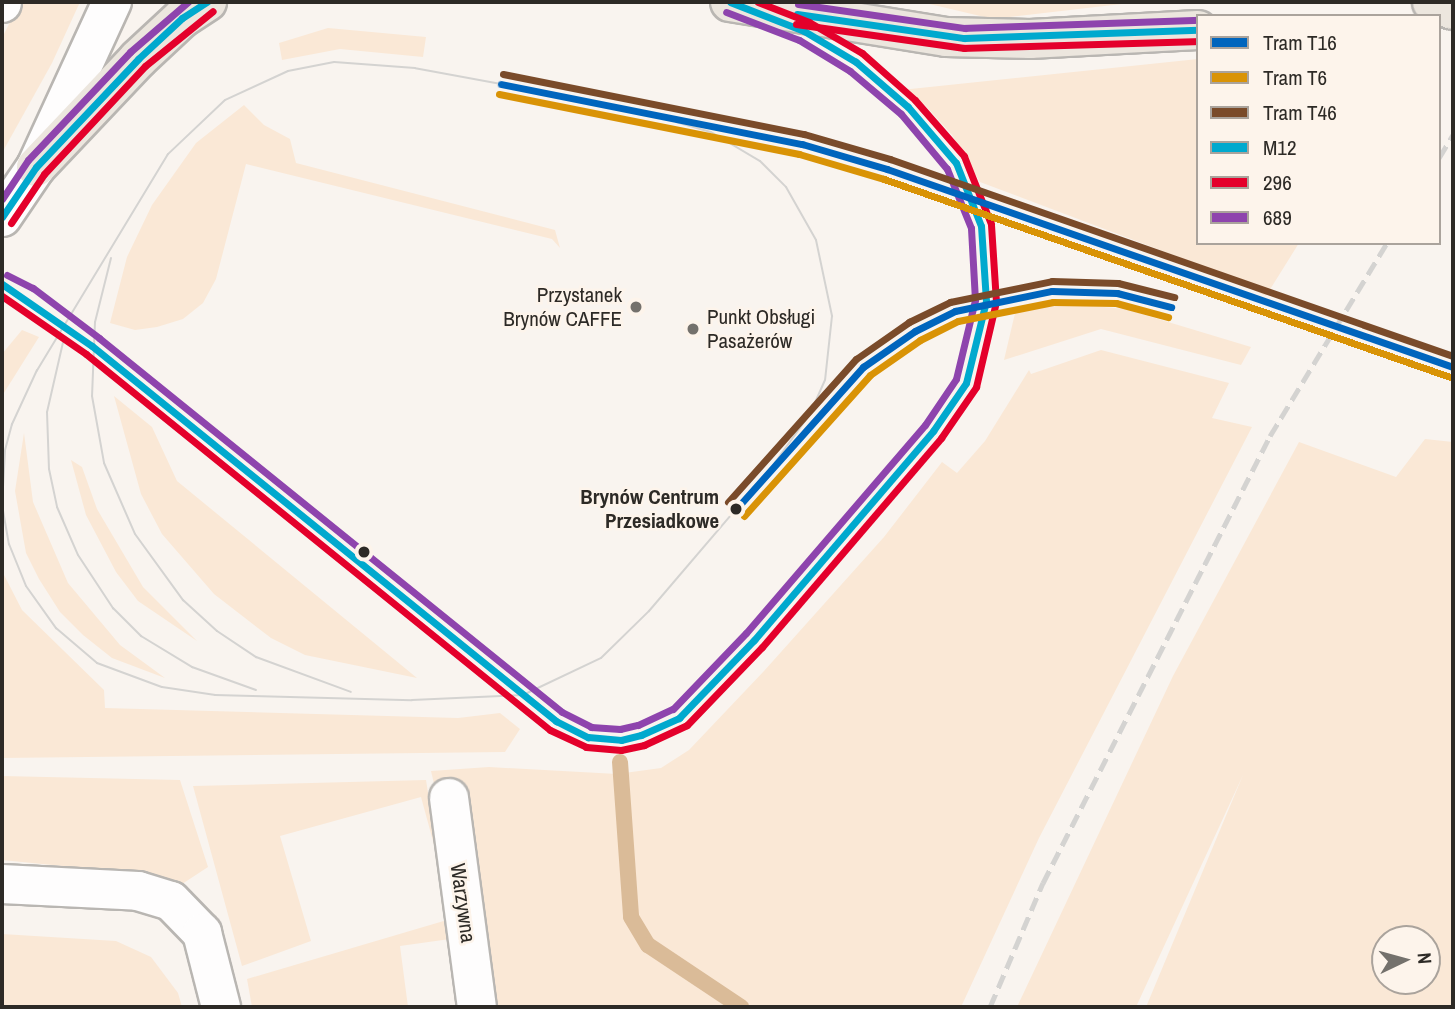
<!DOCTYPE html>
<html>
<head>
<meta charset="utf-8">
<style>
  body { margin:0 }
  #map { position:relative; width:1455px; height:1009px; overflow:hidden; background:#f9f4ef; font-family:"Archivo Narrow",sans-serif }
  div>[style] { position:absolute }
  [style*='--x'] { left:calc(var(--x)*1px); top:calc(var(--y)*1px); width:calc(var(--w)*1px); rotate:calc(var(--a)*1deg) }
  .green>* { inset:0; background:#fae8d6 }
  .stream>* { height:16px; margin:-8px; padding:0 8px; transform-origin:8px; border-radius:8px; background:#dabb98 }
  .roads { filter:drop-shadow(2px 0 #b9b6b2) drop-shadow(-2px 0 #b9b6b2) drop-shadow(0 2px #b9b6b2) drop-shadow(0 -2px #b9b6b2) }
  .minor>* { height:38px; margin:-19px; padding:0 19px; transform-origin:19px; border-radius:19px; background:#fefdfd }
  .major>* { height:38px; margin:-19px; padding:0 19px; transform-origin:19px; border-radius:19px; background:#ece6de }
  .tram>* { height:2px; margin:-1px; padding:0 1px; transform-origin:1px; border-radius:1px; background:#d4d3d1 }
  .rail>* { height:5px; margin-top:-2.5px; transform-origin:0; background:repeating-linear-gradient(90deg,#d4d3d1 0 14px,transparent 0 21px) }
  .bus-1>* { height:7px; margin:-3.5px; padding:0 3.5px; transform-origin:3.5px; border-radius:3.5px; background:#00a9ce }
  .bus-2>* { height:7px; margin:-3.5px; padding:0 3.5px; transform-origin:3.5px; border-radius:3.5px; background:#e4002b }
  .bus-3>* { height:7px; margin:-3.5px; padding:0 3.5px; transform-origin:3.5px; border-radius:3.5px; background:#8e44ad }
  .tram-1>* { height:7px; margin:-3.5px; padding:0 3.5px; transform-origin:3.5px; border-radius:3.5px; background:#0065bd }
  .tram-2>* { height:7px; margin:-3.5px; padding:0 3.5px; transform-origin:3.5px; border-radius:3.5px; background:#d99306 }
  .tram-3>* { height:7px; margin:-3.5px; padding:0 3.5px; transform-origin:3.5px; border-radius:3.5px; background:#7a4b2a }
  .dots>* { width:19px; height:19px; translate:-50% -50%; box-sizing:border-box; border:4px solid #fdf4eb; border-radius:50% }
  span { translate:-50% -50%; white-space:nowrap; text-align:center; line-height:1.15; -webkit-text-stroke:5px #fdf4eb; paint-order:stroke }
  .poi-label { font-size:21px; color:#2d2a26 }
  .right { translate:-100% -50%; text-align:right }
  .left { translate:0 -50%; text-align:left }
  .stop-label { font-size:21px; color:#2d2a26; font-weight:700 }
  .street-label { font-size:21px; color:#2d2a26 }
  .frame { position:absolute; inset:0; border:4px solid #2d2a26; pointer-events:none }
  .legend { position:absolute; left:1196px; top:14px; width:245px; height:231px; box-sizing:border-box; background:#fdf4eb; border:2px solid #aaa39c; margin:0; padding:9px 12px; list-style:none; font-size:21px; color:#2d2a26 }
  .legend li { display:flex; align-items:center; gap:14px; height:35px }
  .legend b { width:35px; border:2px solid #aaa39c }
  .north { position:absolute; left:1371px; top:925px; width:70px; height:70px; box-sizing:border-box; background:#fdf4eb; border:2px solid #aaa39c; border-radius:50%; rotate:85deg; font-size:19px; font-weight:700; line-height:28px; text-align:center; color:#2d2a26 }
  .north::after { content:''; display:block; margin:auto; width:24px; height:32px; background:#74716c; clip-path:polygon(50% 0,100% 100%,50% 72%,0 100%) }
</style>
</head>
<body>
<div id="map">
  <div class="green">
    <div style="clip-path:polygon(20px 2px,80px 2px,52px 63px,2px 153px,2px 38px)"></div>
    <div style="clip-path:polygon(921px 2px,1139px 2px,993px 19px)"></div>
    <div style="clip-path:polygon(328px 28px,426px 37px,423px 57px,340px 49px,282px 60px,279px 43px)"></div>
    <div style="clip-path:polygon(1198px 59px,1198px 243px,1299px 243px,1266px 296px,1205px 267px,980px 182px,952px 135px,925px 105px,901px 90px)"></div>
    <div style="clip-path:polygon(244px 105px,264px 125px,290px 139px,296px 163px,555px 230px,560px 248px,552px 239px,246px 164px,216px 279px,203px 303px,183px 319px,157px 327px,135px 330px,110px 323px,127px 257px,152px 205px,196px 143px)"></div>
    <div style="clip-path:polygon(1058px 303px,1125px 309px,1251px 347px,1241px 365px,1101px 329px,1004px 360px,1016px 309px)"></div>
    <div style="clip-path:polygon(22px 330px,39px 337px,2px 396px,2px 354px)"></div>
    <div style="clip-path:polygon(1101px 350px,1229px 383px,1212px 418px,1252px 427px,1039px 838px,961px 1007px,487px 1007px,431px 771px,489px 767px,617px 774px,661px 768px,689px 750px,764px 671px,884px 537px,942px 462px,957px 473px,985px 441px,1029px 370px,1031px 374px)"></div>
    <div style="clip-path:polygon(114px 396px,152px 427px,177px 481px,417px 678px,305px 655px,271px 638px,214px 594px,162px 534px,141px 494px)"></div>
    <div style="clip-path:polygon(24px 433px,33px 502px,68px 583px,120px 645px,165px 678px,112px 658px,83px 635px,60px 612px,39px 579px,26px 553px,15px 491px)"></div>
    <div style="clip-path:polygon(evenodd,1425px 439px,1453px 442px,1453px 1007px,1146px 1007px,1243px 775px,1136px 1007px,1017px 1007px,1173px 676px,1299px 442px,1396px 477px,1425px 439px,1385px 939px,1427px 939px,1427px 981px,1385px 981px,1385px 939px)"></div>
    <div style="clip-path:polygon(71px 460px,82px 467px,97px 509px,143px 587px,197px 641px,138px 601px,116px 572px,86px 515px)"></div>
    <div style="clip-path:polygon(2px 571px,22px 610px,104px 690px,105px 708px,458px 718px,500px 713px,520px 729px,505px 752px,2px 758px)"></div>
    <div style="clip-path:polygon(2px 776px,180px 780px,208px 867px,176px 888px,123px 872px,2px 860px)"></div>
    <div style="clip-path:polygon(426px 780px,439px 863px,421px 797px,280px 836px,311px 941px,242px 966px,193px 786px)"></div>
    <div style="clip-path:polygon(447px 920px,450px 939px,400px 946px,408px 1007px,252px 1007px,247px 979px)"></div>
    <div style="clip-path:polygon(2px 934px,116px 941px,151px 957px,178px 993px,182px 1007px,2px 1007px)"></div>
  </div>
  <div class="stream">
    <div style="--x:620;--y:762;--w:155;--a:85.9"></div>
    <div style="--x:631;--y:917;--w:33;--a:59"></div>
    <div style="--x:648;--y:945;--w:112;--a:33.7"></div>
  </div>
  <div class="roads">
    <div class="minor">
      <div style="--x:2;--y:3;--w:1;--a:-90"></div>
      <div style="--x:2;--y:217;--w:60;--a:-55.8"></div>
      <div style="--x:36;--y:167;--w:182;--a:-65.3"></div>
      <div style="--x:449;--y:798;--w:211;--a:82.4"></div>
      <div style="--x:2;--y:884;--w:136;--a:2.9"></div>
      <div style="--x:138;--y:891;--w:34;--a:17"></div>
      <div style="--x:171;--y:901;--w:45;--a:45.9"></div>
      <div style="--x:202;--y:933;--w:76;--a:75.6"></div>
    </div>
    <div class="major">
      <div style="--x:730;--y:2;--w:219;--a:9.2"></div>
      <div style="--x:946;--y:37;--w:84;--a:1.4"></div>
      <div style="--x:1030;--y:39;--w:168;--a:-3.1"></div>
      <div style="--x:1432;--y:2;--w:22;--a:21"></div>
      <div style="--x:36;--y:167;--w:149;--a:-46.6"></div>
      <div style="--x:138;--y:59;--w:60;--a:-43"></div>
      <div style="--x:182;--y:18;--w:30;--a:-33"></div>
    </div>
  </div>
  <div class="tram">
    <div style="--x:501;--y:84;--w:87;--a:-169.5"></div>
    <div style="--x:415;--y:68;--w:81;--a:-175.8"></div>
    <div style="--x:334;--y:62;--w:47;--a:168.9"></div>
    <div style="--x:288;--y:71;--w:69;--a:155.3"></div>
    <div style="--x:225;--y:100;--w:79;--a:136.5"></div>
    <div style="--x:168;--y:154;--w:253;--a:121.2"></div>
    <div style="--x:37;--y:370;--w:60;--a:114.8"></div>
    <div style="--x:12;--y:424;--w:28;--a:105"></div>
    <div style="--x:5;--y:451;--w:54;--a:93.2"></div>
    <div style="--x:2;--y:505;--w:40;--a:80"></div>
    <div style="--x:9;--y:544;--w:45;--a:68"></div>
    <div style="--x:26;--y:586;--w:52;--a:54.5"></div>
    <div style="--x:56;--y:628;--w:54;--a:40.5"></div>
    <div style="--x:97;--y:663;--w:69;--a:20.3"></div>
    <div style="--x:162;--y:687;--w:54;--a:8.6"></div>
    <div style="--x:215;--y:695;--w:197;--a:1.5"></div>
    <div style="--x:412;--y:700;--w:111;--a:-2.6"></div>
    <div style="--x:523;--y:695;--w:86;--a:-25.4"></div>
    <div style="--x:601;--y:658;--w:67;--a:-44.4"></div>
    <div style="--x:649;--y:611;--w:134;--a:-49.5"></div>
    <div style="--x:676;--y:122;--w:36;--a:16"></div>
    <div style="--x:711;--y:132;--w:57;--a:30.6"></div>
    <div style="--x:760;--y:161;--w:37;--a:45"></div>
    <div style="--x:786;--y:187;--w:61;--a:60.5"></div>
    <div style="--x:816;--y:240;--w:78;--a:78.1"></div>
    <div style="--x:832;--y:316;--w:64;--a:96.2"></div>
    <div style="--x:825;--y:380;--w:37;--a:114"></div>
    <div style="--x:810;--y:414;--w:62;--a:125.8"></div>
    <div style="--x:111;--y:258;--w:66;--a:104"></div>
    <div style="--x:95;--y:322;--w:74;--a:92.3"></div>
    <div style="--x:92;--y:396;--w:68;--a:79.8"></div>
    <div style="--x:104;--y:463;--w:77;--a:66.4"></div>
    <div style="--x:135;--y:534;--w:82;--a:54"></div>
    <div style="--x:183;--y:600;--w:46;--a:42.4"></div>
    <div style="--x:217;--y:631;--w:47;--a:33.7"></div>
    <div style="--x:256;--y:657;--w:101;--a:20.2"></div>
    <div style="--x:64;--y:338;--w:76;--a:102.9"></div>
    <div style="--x:47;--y:412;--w:57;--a:88"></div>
    <div style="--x:49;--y:469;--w:39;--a:78"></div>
    <div style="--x:57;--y:507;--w:52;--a:66.4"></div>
    <div style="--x:78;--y:555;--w:64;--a:56.6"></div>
    <div style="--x:113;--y:608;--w:40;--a:45"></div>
    <div style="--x:141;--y:636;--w:60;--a:31.3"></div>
    <div style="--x:192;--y:667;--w:68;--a:19.8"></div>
  </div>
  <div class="rail">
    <div style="--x:1439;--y:158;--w:27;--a:-59"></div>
    <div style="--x:990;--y:1007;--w:135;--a:-66.9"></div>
    <div style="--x:1043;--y:883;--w:501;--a:-63.08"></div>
    <div style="--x:1270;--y:436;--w:226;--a:-58.8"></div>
  </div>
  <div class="bus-1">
    <div style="--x:797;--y:14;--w:169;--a:8.2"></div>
    <div style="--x:964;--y:38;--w:234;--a:-2"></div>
    <div style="--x:2;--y:217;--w:60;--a:-55.8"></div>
    <div style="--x:36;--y:167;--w:149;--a:-46.6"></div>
    <div style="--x:138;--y:59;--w:60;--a:-43"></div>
    <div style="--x:182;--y:18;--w:30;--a:-33"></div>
    <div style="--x:2;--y:284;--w:109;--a:34.6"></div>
    <div style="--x:92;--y:346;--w:597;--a:38.94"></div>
    <div style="--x:556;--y:721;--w:36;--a:27"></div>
    <div style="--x:588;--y:737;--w:33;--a:5"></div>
    <div style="--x:621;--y:740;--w:21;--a:-14"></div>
    <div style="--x:641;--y:735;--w:42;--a:-24.1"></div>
    <div style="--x:679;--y:718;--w:108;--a:-46.1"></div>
    <div style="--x:754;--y:640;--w:275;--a:-49.4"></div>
    <div style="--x:933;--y:431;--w:58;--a:-55.5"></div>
    <div style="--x:966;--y:383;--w:84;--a:-76.3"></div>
    <div style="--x:986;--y:301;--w:75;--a:-93.8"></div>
    <div style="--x:981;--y:226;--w:68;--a:-111.6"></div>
    <div style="--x:956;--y:163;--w:74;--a:-130.6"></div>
    <div style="--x:908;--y:107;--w:69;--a:-139.1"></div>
    <div style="--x:856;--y:62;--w:61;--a:-149.2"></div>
    <div style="--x:804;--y:31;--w:79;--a:-158.6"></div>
  </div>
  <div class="bus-2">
    <div style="--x:796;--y:24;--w:170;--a:8.1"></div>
    <div style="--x:964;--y:48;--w:234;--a:-1.7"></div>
    <div style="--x:11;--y:223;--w:59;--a:-56"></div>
    <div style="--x:44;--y:174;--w:148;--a:-46.9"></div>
    <div style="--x:145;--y:66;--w:87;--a:-39"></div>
    <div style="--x:2;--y:296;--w:102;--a:34.6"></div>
    <div style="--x:86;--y:354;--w:597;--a:39.02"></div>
    <div style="--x:550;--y:730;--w:40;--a:25"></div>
    <div style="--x:586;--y:747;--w:35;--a:5"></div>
    <div style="--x:621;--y:750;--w:24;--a:-12"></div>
    <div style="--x:644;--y:745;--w:47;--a:-24.9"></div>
    <div style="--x:687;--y:725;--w:108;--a:-46.1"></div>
    <div style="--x:762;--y:647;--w:275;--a:-49.4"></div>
    <div style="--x:941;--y:438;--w:62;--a:-55.5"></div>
    <div style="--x:976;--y:387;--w:87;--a:-76.8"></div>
    <div style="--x:996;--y:302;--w:78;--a:-93.7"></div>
    <div style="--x:991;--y:224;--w:73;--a:-111.7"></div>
    <div style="--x:964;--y:156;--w:74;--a:-131.2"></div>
    <div style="--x:915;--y:100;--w:71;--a:-138.4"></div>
    <div style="--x:862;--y:53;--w:61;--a:-149.7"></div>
    <div style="--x:809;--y:22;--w:55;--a:-158.6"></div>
  </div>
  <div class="bus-3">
    <div style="--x:798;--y:4;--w:169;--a:8.2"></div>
    <div style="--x:965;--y:28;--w:232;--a:-2"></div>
    <div style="--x:2;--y:199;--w:47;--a:-56.3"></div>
    <div style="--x:28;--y:160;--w:149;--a:-46.6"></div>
    <div style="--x:130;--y:52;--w:77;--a:-40.8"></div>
    <div style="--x:7;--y:275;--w:29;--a:27"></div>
    <div style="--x:33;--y:288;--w:83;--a:37.1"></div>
    <div style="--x:99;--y:338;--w:595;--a:38.93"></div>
    <div style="--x:562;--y:712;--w:33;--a:27"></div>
    <div style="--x:591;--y:727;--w:29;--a:4"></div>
    <div style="--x:620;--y:729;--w:18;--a:-13"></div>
    <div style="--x:638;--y:725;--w:38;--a:-25"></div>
    <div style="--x:673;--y:709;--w:105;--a:-46.2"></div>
    <div style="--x:746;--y:633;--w:274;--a:-49.3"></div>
    <div style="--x:925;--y:425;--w:55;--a:-56"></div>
    <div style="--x:956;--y:379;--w:81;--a:-76.5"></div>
    <div style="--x:975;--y:300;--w:72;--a:-93.2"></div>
    <div style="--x:971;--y:228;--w:64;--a:-112.1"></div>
    <div style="--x:947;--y:169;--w:72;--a:-129.9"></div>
    <div style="--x:901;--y:114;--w:67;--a:-139.9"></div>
    <div style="--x:850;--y:71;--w:60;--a:-148.7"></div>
    <div style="--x:799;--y:40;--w:78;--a:-159"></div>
  </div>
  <div class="tram-1">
    <div style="--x:501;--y:84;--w:307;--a:11.3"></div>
    <div style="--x:802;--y:144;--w:89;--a:16.4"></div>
    <div style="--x:887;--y:169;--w:600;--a:19.28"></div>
    <div style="--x:736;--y:509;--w:191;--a:-48.2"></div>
    <div style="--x:863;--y:367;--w:63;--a:-34.7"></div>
    <div style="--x:915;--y:331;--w:45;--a:-26.6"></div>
    <div style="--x:955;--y:311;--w:99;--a:-11.7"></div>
    <div style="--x:1052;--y:291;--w:65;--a:1.8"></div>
    <div style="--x:1117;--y:293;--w:56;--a:14.5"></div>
  </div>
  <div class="tram-2">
    <div style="--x:499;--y:94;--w:306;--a:11.3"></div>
    <div style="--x:799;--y:154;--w:89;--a:16.4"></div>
    <div style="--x:884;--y:179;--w:600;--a:19.28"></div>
    <div style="--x:744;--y:516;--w:189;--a:-48.2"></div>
    <div style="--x:870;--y:375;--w:61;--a:-35"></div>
    <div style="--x:920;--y:340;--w:42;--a:-26.6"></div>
    <div style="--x:958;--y:321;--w:97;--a:-11.3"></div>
    <div style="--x:1053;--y:302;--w:63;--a:0.9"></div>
    <div style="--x:1116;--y:303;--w:54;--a:15.1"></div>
  </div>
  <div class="tram-3">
    <div style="--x:503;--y:74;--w:307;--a:11.3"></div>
    <div style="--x:804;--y:134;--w:90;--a:16.2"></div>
    <div style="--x:890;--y:159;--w:596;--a:19.29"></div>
    <div style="--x:728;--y:502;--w:192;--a:-48.2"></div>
    <div style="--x:856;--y:359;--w:65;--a:-34.9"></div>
    <div style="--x:909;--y:322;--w:46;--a:-26"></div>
    <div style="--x:950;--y:302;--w:104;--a:-11.6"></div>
    <div style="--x:1052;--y:281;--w:66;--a:1.7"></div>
    <div style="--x:1118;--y:283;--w:58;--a:14"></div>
  </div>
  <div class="dots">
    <div style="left:636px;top:307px;background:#74716c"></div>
    <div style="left:693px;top:329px;background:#74716c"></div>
    <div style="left:736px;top:509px;background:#2d2a26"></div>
    <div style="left:364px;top:552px;background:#2d2a26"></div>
  </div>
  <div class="poi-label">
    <span class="right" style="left:622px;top:307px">Przystanek<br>Brynów CAFFE</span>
    <span class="left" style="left:707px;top:329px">Punkt Obsługi<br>Pasażerów</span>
  </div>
  <div class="stop-label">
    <span class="right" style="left:719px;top:509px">Brynów Centrum<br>Przesiadkowe</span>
  </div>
  <div class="street-label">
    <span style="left:463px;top:903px;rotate:82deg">Warzywna</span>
  </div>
  <div class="frame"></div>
  <ul class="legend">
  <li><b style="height:9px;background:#0065bd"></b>Tram T16</li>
  <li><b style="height:9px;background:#d99306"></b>Tram T6</li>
  <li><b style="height:9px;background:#7a4b2a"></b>Tram T46</li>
  <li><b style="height:9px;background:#00a9ce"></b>M12</li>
  <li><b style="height:9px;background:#e4002b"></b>296</li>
  <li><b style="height:9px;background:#8e44ad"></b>689</li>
  </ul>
  <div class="north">N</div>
</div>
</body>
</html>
